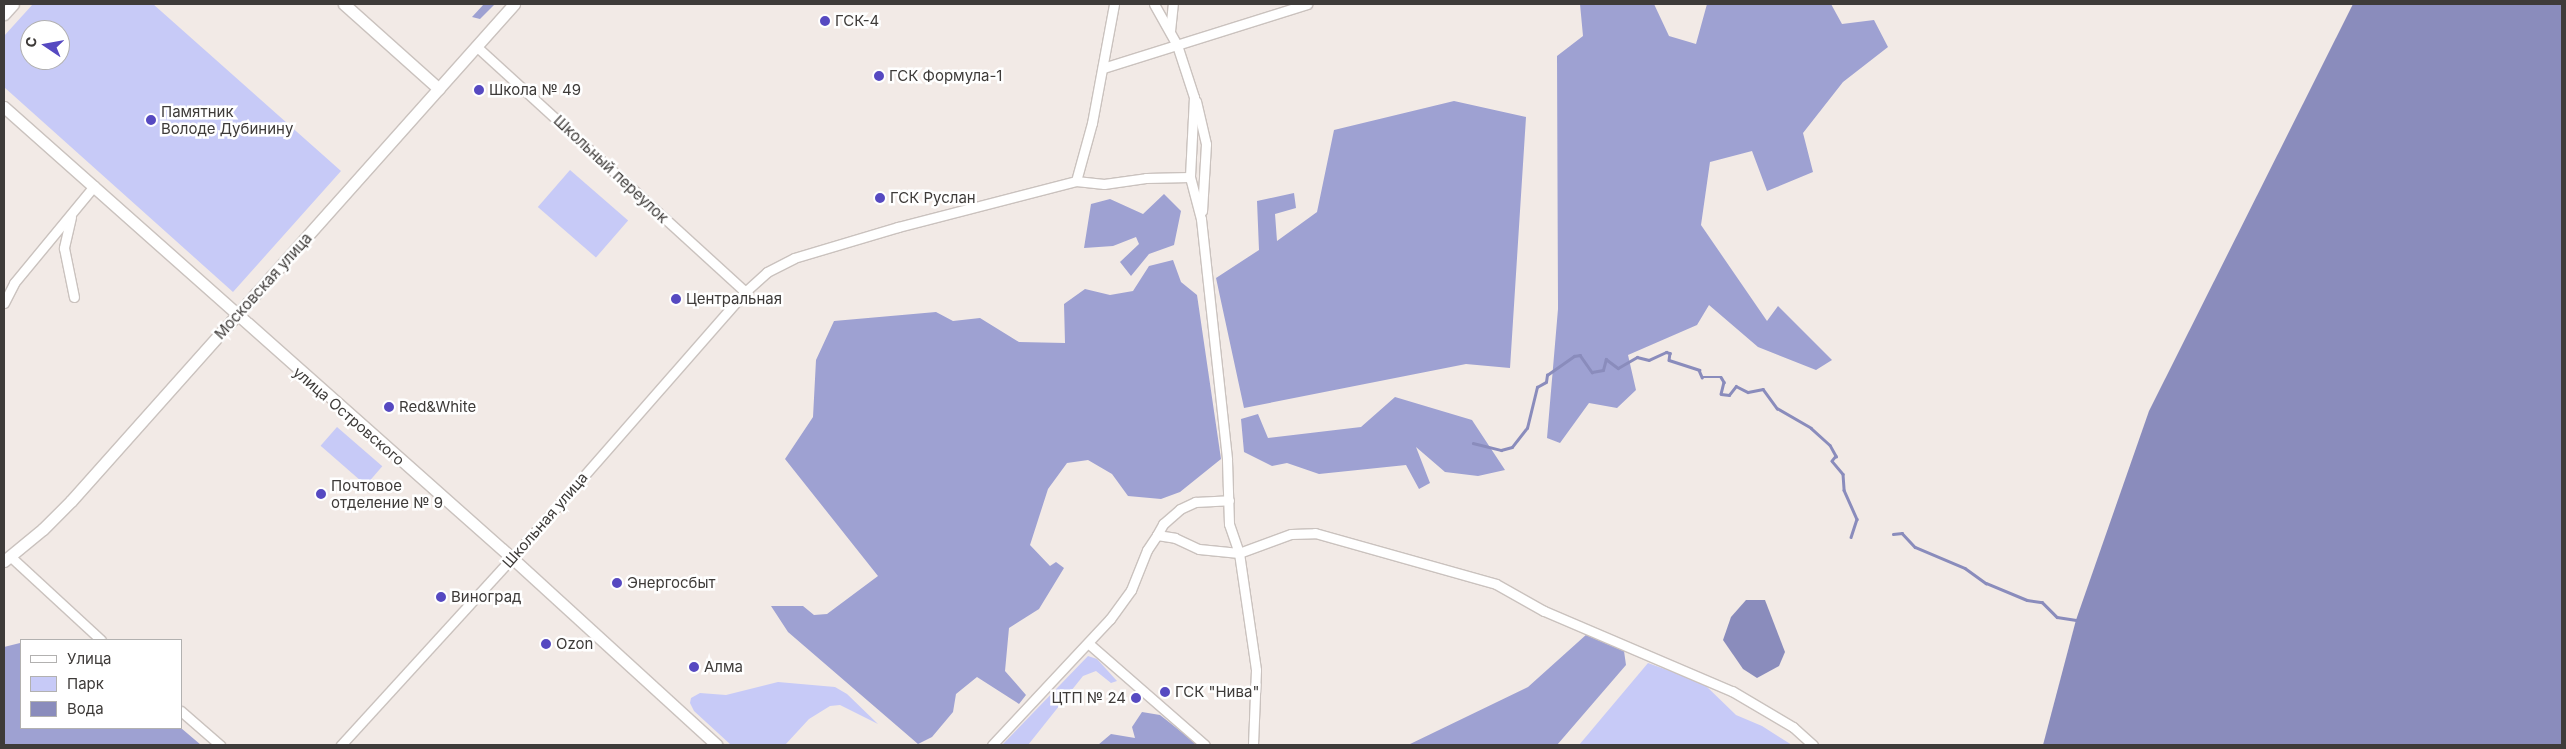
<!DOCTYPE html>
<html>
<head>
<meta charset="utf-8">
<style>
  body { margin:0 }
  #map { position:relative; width:2566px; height:749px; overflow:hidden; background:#f2eae6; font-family:Inter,sans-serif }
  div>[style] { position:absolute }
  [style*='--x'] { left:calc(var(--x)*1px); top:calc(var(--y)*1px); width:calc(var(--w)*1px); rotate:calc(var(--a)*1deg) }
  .green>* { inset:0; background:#c7caf7; transform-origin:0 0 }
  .forest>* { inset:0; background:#9ea1d2 }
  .water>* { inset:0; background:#8a8cbc }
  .stream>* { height:2.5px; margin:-1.25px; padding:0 1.25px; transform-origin:1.25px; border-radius:1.25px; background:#8a8cbc }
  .roads { filter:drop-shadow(1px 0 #cac2be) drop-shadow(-1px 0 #cac2be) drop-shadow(0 1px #cac2be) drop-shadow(0 -1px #cac2be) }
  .street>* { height:9px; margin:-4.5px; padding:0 4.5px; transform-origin:4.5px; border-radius:4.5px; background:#fff }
  .secondary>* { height:11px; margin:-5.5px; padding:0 5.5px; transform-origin:5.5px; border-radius:5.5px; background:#fff }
  .dots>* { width:14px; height:14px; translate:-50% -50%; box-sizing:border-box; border:2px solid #fff; border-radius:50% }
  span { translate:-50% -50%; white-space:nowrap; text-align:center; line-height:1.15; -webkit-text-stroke:5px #fff; paint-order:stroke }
  .poi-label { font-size:15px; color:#3e3b39 }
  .left { translate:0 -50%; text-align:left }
  .right { translate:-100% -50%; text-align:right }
  .street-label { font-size:15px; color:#3e3b39 }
  .frame { position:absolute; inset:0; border:5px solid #3e3b39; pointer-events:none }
  .legend { position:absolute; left:20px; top:639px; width:162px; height:90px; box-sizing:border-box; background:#fff; border:1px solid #b2b1b0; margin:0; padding:6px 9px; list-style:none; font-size:15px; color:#3e3b39 }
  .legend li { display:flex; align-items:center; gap:10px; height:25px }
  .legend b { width:25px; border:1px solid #b2b1b0 }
  .north { position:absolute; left:20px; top:20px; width:50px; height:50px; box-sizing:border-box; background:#fff; border:1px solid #b2b1b0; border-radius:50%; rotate:282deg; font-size:14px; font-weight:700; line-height:20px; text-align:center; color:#3e3b39 }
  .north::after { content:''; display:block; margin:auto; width:18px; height:22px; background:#5649c1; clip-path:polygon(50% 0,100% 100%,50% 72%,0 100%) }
</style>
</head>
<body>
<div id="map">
  <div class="green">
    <div style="clip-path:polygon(evenodd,33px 4px,153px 4px,341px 171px,233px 292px,4px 87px,4px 36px,33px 4px,30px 30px,60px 30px,60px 60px,30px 60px,30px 30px)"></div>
    <div style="left:570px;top:170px;width:77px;height:49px;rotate:41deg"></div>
    <div style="left:337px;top:427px;width:60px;height:25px;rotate:41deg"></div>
    <div style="clip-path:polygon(1088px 656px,1097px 659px,1117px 681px,1111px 683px,1096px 671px,1083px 676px,1028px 745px,1002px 745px)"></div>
    <div style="clip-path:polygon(1648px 663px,1703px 683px,1736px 715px,1762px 726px,1792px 745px,1579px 745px)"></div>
    <div style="clip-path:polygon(778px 682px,835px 687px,847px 694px,878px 724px,840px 705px,830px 706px,809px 719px,785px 745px,731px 745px,694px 711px,690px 703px,691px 698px,700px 693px,726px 695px)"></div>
  </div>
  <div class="forest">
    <div style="clip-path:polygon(484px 4px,495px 4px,480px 19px,472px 17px)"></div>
    <div style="clip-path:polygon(1580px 4px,1654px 4px,1669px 36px,1696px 44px,1707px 4px,1831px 4px,1842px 24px,1874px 20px,1888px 47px,1843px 82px,1803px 133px,1813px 172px,1767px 191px,1752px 151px,1710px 162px,1701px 225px,1767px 321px,1778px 306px,1832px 360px,1816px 370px,1758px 347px,1709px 305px,1697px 325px,1628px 355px,1636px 390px,1617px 408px,1589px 403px,1560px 443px,1547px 438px,1558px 309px,1557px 56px,1583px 36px)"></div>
    <div style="clip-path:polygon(1454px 101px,1526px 117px,1510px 368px,1466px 364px,1244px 408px,1216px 278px,1259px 250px,1257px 201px,1294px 193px,1296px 208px,1275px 214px,1277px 241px,1317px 212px,1334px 130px)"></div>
    <div style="clip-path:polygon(1164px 194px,1181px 211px,1174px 245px,1149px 254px,1131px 276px,1120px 262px,1139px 244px,1136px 237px,1113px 246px,1084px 248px,1091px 204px,1110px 199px,1143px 214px)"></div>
    <div style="clip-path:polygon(1173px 260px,1181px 282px,1197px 295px,1221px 459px,1180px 492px,1161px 499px,1128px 496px,1112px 474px,1088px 460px,1067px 463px,1048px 489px,1030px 545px,1050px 566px,1056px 562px,1064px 568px,1039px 609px,1009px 628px,1005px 671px,1026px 695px,1019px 704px,977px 677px,956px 694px,953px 712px,932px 737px,918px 744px,788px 632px,771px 606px,803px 606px,814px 615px,827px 614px,878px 576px,785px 459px,813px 417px,816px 360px,834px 321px,936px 312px,953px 321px,980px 318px,1019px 342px,1065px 343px,1064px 304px,1085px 289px,1110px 295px,1133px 291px,1149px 266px)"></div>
    <div style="clip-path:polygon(1395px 397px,1472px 420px,1505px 470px,1478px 476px,1445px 472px,1416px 447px,1430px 483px,1419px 489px,1406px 465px,1319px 474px,1287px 463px,1272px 466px,1244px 452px,1241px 419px,1258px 414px,1268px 438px,1361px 427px)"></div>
    <div style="clip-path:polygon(1587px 634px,1624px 651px,1626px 665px,1557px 745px,1408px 745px,1528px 687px)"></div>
    <div style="clip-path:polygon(20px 643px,21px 728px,181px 728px,201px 745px,4px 745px,4px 647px)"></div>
    <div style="clip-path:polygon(1142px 712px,1160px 715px,1198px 745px,1098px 745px,1111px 734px,1135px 738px,1132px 727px)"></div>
  </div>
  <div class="water">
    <div style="clip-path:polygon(2353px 4px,2562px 4px,2562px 745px,2043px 745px,2076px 620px,2149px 411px)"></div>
    <div style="clip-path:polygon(1746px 600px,1765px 600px,1785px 652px,1779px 666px,1757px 678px,1743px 669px,1723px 640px,1731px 617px)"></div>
  </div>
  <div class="stream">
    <div style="--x:1473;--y:443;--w:29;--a:14"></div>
    <div style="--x:1501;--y:450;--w:11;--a:-15"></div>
    <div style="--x:1512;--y:447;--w:24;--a:-52"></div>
    <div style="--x:1527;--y:428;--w:42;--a:-76.3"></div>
    <div style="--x:1537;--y:387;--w:10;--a:-29"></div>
    <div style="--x:1546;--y:382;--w:7;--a:-82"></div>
    <div style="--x:1547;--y:375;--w:33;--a:-35"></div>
    <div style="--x:1574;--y:356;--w:6;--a:-9"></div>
    <div style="--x:1580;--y:355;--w:21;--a:55"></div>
    <div style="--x:1592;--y:372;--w:11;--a:-10"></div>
    <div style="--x:1603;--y:370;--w:11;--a:-75"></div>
    <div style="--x:1606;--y:359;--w:15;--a:37"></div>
    <div style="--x:1618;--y:368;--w:22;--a:-30"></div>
    <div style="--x:1637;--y:357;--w:12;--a:14"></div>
    <div style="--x:1649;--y:360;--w:19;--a:-25"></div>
    <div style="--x:1666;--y:352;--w:4;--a:14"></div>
    <div style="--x:1670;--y:353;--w:7;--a:98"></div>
    <div style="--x:1669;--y:360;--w:32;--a:18"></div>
    <div style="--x:1699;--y:370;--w:8;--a:67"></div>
    <div style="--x:1702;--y:377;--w:19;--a:0"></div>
    <div style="--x:1721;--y:377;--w:6;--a:59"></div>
    <div style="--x:1724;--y:382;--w:12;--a:104"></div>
    <div style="--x:1721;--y:394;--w:8;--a:7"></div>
    <div style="--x:1729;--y:395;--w:11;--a:-52"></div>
    <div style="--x:1736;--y:386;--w:13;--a:27"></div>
    <div style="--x:1748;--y:392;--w:15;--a:-11"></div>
    <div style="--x:1763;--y:389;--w:24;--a:54"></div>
    <div style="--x:1777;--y:408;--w:39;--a:30"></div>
    <div style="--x:1811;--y:428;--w:25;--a:42"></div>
    <div style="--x:1830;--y:445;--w:13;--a:61"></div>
    <div style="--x:1836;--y:456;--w:6;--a:129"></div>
    <div style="--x:1832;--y:461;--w:17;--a:50"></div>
    <div style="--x:1843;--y:474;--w:16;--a:86"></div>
    <div style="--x:1844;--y:490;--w:32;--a:66"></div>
    <div style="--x:1857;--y:519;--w:19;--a:108"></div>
    <div style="--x:1893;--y:534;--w:9;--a:-6"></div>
    <div style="--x:1902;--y:533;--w:19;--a:47"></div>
    <div style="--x:1915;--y:547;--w:54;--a:22.8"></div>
    <div style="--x:1965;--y:568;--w:26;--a:36"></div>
    <div style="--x:1986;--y:583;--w:44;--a:22.5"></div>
    <div style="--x:2027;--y:600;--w:15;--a:8"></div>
    <div style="--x:2042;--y:602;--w:21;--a:45"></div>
    <div style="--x:2057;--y:617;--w:19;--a:9"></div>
  </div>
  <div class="roads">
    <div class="street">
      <div style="--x:1154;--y:4;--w:47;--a:60.7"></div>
      <div style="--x:1177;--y:45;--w:55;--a:71.9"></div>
      <div style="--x:1194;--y:97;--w:80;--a:92.9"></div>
      <div style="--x:1190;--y:177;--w:43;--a:75.3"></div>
      <div style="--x:1201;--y:219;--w:242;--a:83.8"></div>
      <div style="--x:1227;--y:460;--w:64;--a:88.2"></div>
      <div style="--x:1229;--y:524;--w:31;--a:71"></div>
      <div style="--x:1239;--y:553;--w:118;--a:81.7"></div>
      <div style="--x:1256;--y:670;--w:75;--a:92.3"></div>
      <div style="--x:1170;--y:31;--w:27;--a:-84"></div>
      <div style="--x:476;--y:46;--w:365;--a:42.4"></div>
      <div style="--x:1103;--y:68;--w:214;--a:-17.4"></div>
      <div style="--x:1196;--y:101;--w:44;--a:76.9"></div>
      <div style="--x:1206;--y:144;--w:67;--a:93.4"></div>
      <div style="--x:1076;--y:181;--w:28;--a:6"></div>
      <div style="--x:1104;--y:184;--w:42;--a:-8.1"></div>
      <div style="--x:1146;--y:178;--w:44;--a:-1.3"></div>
      <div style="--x:71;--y:217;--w:32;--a:103"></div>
      <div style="--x:64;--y:248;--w:50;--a:78.5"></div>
      <div style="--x:4;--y:303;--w:22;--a:-63"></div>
      <div style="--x:14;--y:283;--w:126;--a:-50.5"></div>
      <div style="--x:1157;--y:535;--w:13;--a:-61"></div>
      <div style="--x:1163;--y:524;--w:23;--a:-41"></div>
      <div style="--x:1180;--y:509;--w:17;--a:-25"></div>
      <div style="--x:1195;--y:502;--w:34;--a:-3"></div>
      <div style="--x:11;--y:557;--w:122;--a:42.7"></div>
      <div style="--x:1088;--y:643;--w:155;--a:41.1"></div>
      <div style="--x:181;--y:711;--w:52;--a:41.1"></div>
      <div style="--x:341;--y:745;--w:253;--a:-47.6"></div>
      <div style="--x:512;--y:558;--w:354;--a:-48.8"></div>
      <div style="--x:745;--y:292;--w:30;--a:-42"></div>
      <div style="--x:767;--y:272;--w:30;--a:-27"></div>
      <div style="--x:794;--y:258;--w:109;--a:-16.6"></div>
      <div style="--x:898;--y:227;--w:184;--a:-14.5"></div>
      <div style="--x:1076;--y:181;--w:60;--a:-74.6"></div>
      <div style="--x:1092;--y:123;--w:121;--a:-79.5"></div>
      <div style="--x:992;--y:745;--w:173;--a:-46.9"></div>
      <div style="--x:1110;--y:619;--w:36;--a:-54"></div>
      <div style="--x:1131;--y:590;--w:43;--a:-68.2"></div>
      <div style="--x:1147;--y:550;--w:18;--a:-56"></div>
      <div style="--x:1157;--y:535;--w:18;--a:9"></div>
      <div style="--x:1175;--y:538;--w:26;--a:25"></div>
      <div style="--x:1199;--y:549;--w:40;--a:5.7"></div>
      <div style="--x:1239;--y:553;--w:55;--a:-20.1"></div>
      <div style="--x:1291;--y:534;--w:24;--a:-2"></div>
      <div style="--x:1315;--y:533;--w:188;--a:15.7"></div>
      <div style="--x:1496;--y:584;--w:55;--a:29.4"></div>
      <div style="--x:1544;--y:611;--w:204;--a:23.1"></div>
      <div style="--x:1732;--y:691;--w:71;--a:30.5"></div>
      <div style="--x:1793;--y:727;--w:27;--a:42"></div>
    </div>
    <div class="secondary">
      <div style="--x:344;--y:4;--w:127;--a:41.8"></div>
      <div style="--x:4;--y:14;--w:13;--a:-48"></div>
      <div style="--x:4;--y:107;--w:679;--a:41.6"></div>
      <div style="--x:512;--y:558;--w:277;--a:42.4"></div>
      <div style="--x:4;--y:561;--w:50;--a:-39.4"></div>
      <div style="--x:43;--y:529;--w:40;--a:-45"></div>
      <div style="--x:71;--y:501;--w:666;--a:-48.29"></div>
    </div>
  </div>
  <div class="dots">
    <div style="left:825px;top:21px;background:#5649c1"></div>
    <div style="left:879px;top:76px;background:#5649c1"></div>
    <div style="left:479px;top:90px;background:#5649c1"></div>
    <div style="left:151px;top:120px;background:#5649c1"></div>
    <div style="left:880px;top:198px;background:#5649c1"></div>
    <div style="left:676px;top:299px;background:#5649c1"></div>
    <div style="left:389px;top:407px;background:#5649c1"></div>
    <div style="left:321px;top:494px;background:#5649c1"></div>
    <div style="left:617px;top:583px;background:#5649c1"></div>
    <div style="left:441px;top:597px;background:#5649c1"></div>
    <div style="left:546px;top:644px;background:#5649c1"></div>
    <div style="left:694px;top:667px;background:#5649c1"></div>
    <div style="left:1165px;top:692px;background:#5649c1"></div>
    <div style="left:1136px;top:698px;background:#5649c1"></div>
  </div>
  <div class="poi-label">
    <span class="left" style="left:835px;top:21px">ГСК-4</span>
    <span class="left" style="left:889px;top:76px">ГСК Формула-1</span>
    <span class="left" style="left:489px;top:90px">Школа № 49</span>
    <span class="left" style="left:161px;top:120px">Памятник<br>Володе Дубинину</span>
    <span class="left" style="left:890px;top:198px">ГСК Руслан</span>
    <span class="left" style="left:686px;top:299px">Центральная</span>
    <span class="left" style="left:399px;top:407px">Red&amp;White</span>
    <span class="left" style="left:331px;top:494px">Почтовое<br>отделение № 9</span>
    <span class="left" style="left:627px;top:583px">Энергосбыт</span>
    <span class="left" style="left:451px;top:597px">Виноград</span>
    <span class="left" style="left:556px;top:644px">Ozon</span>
    <span class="left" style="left:704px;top:667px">Алма</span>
    <span class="left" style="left:1175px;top:692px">ГСК "Нива"</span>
    <span class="right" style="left:1126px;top:698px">ЦТП № 24</span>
  </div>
  <div class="street-label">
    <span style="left:611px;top:169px;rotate:43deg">Школьный переулок</span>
    <span style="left:263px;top:286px;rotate:-48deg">Московская улица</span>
    <span style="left:349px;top:416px;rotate:41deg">улица Островского</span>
    <span style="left:545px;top:520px;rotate:-49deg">Школьная улица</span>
  </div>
  <div class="frame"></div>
  <ul class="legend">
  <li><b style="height:6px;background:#fff"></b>Улица</li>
  <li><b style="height:14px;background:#c7caf7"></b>Парк</li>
  <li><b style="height:14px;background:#8a8cbc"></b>Вода</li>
  </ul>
  <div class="north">С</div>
</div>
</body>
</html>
